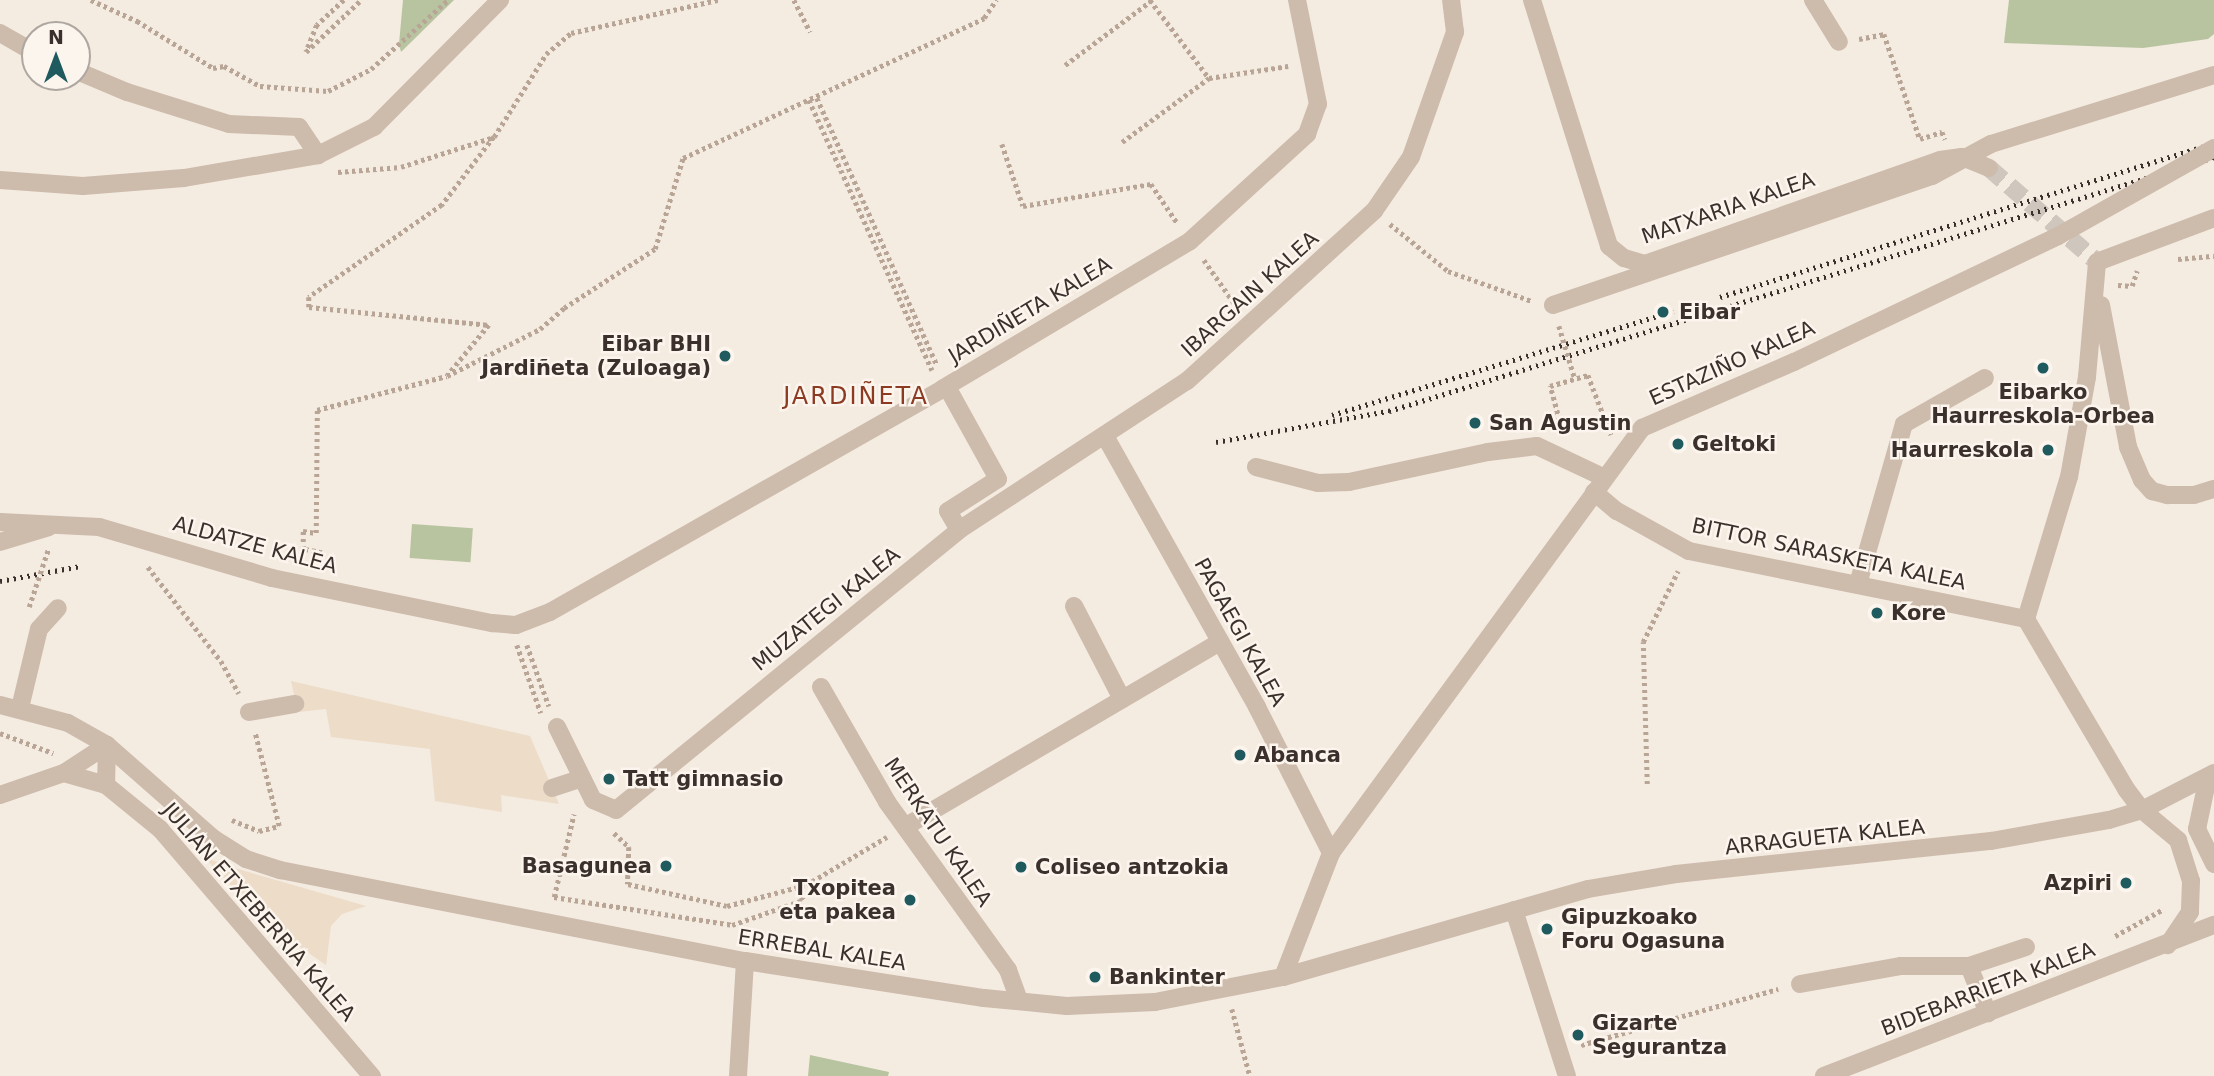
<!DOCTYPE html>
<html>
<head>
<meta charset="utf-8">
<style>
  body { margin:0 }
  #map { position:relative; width:2214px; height:1076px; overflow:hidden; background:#f4ebe1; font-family:"DejaVu Sans",sans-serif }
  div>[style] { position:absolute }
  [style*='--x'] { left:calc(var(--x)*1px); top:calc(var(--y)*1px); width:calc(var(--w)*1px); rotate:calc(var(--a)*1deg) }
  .green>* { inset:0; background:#b8c4a0; transform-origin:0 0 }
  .plaza>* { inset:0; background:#ecdcc8 }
  .minor-tunnel>* { height:18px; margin-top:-9px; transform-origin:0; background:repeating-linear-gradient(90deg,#cfc6bd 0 18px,transparent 0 27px) }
  .path>* { height:4.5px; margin-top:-2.25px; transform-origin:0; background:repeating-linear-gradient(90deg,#b9a596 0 3.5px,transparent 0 7px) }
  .minor>* { height:18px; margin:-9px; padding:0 9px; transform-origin:9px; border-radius:9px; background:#cdbbac }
  .rail>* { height:5px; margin-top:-2.5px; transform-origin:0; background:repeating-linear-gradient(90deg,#3b302b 0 2px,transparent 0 7px) }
  .path-bridge>* { height:4.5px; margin-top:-2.25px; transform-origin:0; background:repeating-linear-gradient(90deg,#b9a596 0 3.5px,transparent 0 7px) }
  .minor-bridge>* { height:18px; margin:-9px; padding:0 9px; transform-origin:9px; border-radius:9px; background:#cdbbac }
  .dots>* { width:19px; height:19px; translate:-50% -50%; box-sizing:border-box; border:4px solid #fbf5ee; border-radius:50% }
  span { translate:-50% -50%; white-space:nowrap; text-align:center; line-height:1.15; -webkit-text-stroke:5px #fbf5ee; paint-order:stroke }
  .street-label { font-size:21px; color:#3b302b }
  .poi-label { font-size:21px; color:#3b302b; font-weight:700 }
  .left { translate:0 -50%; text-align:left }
  .right { translate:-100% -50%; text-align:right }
  .quarter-label { font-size:24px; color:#8c3b22; letter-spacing:2px }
  .north { position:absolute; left:21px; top:21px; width:70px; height:70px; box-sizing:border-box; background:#fbf5ee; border:2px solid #aea6a0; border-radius:50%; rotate:0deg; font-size:19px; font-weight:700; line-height:28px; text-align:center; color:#3b302b }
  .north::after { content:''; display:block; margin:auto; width:24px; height:32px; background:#1f5a5e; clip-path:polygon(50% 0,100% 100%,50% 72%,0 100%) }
</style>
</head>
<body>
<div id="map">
  <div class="green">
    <div style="clip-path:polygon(403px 0,454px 0,401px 52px,399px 44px)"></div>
    <div style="clip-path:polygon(2009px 0,2214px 0,2214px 34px,2208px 39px,2143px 48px,2004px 43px)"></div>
    <div style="left:412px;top:524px;width:61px;height:34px;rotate:4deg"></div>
    <div style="clip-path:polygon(810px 1055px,889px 1072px,888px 1076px,808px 1076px)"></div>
  </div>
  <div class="plaza">
    <div style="clip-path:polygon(291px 681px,530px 736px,559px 804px,501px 795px,502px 812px,435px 801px,430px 749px,331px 737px,326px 709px,298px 712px)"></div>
    <div style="clip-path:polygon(204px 857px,231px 867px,366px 906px,342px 914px,331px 926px,326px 965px,267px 924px)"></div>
  </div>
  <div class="minor-tunnel">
    <div style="--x:1989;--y:168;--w:143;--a:41"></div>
  </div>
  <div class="path">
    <div style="--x:91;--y:0;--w:51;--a:24.5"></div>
    <div style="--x:137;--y:21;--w:89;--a:31.7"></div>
    <div style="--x:213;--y:68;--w:11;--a:-10"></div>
    <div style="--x:224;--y:66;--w:41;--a:29.1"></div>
    <div style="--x:260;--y:86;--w:68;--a:4.2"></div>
    <div style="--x:328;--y:91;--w:48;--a:-27.1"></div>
    <div style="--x:371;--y:69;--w:103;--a:-41.9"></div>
    <div style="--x:344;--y:0;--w:37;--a:137"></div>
    <div style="--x:317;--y:25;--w:29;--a:112"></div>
    <div style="--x:306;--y:52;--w:76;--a:-43.4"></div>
    <div style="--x:794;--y:0;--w:36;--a:63"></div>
    <div style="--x:1150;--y:0;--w:98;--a:52.9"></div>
    <div style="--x:1209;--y:78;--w:80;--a:-8.6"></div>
    <div style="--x:1859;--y:39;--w:25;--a:-11"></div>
    <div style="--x:1884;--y:34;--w:111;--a:71.1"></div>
    <div style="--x:1920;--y:139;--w:23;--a:-18"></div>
    <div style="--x:1942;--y:132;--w:8;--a:67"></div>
    <div style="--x:1065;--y:65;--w:107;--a:-36.7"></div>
    <div style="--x:817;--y:98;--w:293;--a:65.8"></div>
    <div style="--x:809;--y:100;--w:297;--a:65.5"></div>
    <div style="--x:494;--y:137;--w:98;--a:-57.9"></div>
    <div style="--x:546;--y:54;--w:33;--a:-40"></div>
    <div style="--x:571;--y:33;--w:151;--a:-12.7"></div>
    <div style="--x:1122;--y:142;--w:108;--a:-36.3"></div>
    <div style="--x:1002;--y:144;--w:65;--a:71.3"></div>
    <div style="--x:1023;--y:206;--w:130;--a:-9.8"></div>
    <div style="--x:1151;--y:184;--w:48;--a:56"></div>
    <div style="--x:338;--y:172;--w:63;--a:-4.5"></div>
    <div style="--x:401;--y:167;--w:98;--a:-17.9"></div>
    <div style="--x:494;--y:137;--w:86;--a:127.4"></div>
    <div style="--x:442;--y:205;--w:162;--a:145.3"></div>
    <div style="--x:309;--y:297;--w:10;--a:90"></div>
    <div style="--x:309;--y:307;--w:181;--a:5.7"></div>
    <div style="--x:489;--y:325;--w:65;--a:129.4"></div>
    <div style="--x:1390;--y:224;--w:75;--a:39"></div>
    <div style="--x:1448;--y:271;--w:89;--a:19.7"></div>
    <div style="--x:2178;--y:259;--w:36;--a:-5"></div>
    <div style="--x:1204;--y:260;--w:57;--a:54.9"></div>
    <div style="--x:2118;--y:285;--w:14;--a:4"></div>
    <div style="--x:2132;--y:286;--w:16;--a:-72"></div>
    <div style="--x:1563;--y:434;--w:50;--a:-105.2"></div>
    <div style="--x:1550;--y:386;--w:40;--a:-16"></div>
    <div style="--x:1588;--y:375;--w:64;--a:69"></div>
    <div style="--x:322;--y:553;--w:19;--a:-168"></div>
    <div style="--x:303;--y:549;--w:18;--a:-90"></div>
    <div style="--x:303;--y:531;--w:13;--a:9"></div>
    <div style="--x:316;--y:533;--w:123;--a:-89.5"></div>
    <div style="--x:317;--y:410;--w:134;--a:-14.7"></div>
    <div style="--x:447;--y:376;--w:104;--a:-26.8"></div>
    <div style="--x:540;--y:329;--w:32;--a:-41"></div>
    <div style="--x:564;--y:308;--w:108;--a:-33"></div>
    <div style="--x:655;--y:249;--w:95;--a:-72.9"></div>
    <div style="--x:683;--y:158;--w:332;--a:-24.9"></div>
    <div style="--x:984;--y:18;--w:22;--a:-56"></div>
    <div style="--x:148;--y:567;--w:119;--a:52.2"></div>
    <div style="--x:221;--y:661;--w:37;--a:61"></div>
    <div style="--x:517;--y:645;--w:72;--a:70.6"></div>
    <div style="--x:527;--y:645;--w:65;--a:70.2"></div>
    <div style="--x:0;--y:733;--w:57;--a:20.7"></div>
    <div style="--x:1647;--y:784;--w:142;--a:-91.6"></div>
    <div style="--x:1643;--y:642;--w:79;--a:-63.8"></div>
    <div style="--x:232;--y:820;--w:29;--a:22"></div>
    <div style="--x:259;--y:831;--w:21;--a:-14"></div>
    <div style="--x:279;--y:826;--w:96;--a:-104.5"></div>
    <div style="--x:614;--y:833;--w:21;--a:43"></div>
    <div style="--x:629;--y:847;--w:37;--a:92"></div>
    <div style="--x:628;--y:884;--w:101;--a:12.5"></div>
    <div style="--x:727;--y:906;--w:82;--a:-14.9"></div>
    <div style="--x:806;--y:885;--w:94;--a:-30.7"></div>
    <div style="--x:554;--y:897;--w:180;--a:8.9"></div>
    <div style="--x:732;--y:925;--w:75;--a:-19.4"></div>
    <div style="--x:803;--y:900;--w:15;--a:-118"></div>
    <div style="--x:554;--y:897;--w:85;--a:-76.5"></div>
    <div style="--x:2115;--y:936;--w:54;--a:-29"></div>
    <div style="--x:1232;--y:1009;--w:69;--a:75"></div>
    <div style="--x:1581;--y:1045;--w:205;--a:-15.9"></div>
  </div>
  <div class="minor">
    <div style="--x:1532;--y:0;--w:258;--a:72.6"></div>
    <div style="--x:1609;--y:246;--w:19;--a:39"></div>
    <div style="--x:1624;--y:258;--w:22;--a:16"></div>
    <div style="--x:1645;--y:264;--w:313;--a:-19.4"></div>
    <div style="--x:1940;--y:160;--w:22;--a:-8"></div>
    <div style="--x:1962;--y:157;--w:29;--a:22"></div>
    <div style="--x:1813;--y:0;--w:49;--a:58.2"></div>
    <div style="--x:0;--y:33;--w:40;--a:29.7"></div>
    <div style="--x:77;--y:71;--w:54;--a:22.8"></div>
    <div style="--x:127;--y:92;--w:107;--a:17.4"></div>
    <div style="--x:229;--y:124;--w:70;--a:2.5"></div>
    <div style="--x:299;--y:127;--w:34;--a:56"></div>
    <div style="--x:0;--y:180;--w:83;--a:4.1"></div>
    <div style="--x:83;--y:186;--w:101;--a:-4.5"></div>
    <div style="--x:184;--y:178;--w:136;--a:-9.7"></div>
    <div style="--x:318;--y:155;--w:63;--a:-26.6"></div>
    <div style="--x:374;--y:127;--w:179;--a:-45.2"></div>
    <div style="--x:2101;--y:305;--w:145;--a:79.2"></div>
    <div style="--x:2128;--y:447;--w:36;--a:67"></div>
    <div style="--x:2142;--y:480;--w:15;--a:48"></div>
    <div style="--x:2152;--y:491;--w:16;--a:15"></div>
    <div style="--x:2167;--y:495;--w:27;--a:0"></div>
    <div style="--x:2194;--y:495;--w:21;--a:-17"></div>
    <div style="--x:1105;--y:436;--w:311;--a:60.7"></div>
    <div style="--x:1257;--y:707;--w:164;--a:63.1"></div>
    <div style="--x:1256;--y:467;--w:64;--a:14.5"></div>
    <div style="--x:1318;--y:483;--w:31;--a:-2"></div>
    <div style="--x:1349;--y:482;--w:142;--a:-12.2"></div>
    <div style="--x:1488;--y:452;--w:49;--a:-7"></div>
    <div style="--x:1537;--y:446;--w:73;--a:25.2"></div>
    <div style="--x:1594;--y:492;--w:30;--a:40"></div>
    <div style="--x:1617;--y:511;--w:82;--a:29.1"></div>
    <div style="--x:1689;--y:551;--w:344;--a:11.4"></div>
    <div style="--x:2026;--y:619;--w:197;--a:59.5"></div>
    <div style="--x:2126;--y:789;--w:26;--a:53"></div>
    <div style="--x:2142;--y:810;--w:47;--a:39.8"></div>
    <div style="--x:2178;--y:840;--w:43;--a:72.4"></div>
    <div style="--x:2191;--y:881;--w:31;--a:92"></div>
    <div style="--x:2190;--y:912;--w:40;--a:124"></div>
    <div style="--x:0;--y:522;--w:99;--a:2.9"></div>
    <div style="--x:99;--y:527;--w:180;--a:16.4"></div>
    <div style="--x:272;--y:578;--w:225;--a:11.6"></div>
    <div style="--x:492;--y:623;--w:24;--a:5"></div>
    <div style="--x:516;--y:625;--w:36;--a:-21"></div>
    <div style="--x:550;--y:612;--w:451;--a:-29.6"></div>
    <div style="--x:942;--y:389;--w:289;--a:-30.8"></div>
    <div style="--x:1190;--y:241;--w:159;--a:-42.4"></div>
    <div style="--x:1307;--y:134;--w:32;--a:-70"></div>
    <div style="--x:1318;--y:104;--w:106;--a:-101.4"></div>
    <div style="--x:959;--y:530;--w:272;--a:-33.2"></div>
    <div style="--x:1187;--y:381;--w:253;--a:-42.3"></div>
    <div style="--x:1374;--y:211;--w:65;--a:-55.6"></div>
    <div style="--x:1411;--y:157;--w:133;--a:-70.6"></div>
    <div style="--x:1455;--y:32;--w:32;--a:-97"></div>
    <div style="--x:0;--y:542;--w:51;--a:-17"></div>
    <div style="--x:1858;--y:584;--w:166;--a:-74"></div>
    <div style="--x:1904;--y:424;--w:93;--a:-29.6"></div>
    <div style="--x:1074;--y:606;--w:105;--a:62.7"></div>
    <div style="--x:2026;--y:619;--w:148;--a:-73.2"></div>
    <div style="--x:2069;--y:477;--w:102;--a:-79.8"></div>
    <div style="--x:2087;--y:377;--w:115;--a:-85"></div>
    <div style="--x:2097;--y:262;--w:125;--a:-20.6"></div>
    <div style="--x:821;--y:687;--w:133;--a:60.1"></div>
    <div style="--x:887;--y:802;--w:207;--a:54.2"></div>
    <div style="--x:1008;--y:970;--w:33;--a:70"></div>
    <div style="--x:0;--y:705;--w:70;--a:14.8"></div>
    <div style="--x:68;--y:723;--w:45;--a:29.4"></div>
    <div style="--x:107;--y:745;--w:142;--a:41.3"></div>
    <div style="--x:214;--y:839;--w:38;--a:32"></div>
    <div style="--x:246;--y:859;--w:36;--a:18"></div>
    <div style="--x:280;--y:870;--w:474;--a:11.1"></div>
    <div style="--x:745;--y:961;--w:242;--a:8.8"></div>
    <div style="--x:984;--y:998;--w:83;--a:5.5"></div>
    <div style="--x:1067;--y:1006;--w:88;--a:-2.6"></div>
    <div style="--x:1155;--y:1002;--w:130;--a:-11.1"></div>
    <div style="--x:1283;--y:977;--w:317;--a:-16.1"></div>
    <div style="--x:1588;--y:889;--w:89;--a:-9.7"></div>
    <div style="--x:1676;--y:874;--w:317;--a:-6"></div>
    <div style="--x:1991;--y:841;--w:120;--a:-10.1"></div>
    <div style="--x:2109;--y:820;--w:34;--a:-17"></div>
    <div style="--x:2142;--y:810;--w:81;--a:-27.2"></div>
    <div style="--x:20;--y:708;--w:81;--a:-76.5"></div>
    <div style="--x:39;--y:629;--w:28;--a:-48"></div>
    <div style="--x:249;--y:712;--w:47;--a:-9.9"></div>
    <div style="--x:557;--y:727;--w:81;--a:63.7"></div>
    <div style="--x:593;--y:800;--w:25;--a:23"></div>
    <div style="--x:616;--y:810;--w:443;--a:-39.2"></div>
    <div style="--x:959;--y:530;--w:22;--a:-120"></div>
    <div style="--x:948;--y:511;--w:59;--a:-32.6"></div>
    <div style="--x:998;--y:479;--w:105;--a:-119"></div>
    <div style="--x:64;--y:773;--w:44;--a:15.9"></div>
    <div style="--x:106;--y:785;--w:70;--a:39.2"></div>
    <div style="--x:160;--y:829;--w:326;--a:49.4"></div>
    <div style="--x:2208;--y:777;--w:53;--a:101.9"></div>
    <div style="--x:2197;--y:829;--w:39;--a:64"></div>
    <div style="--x:552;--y:788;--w:29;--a:-18"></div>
    <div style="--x:0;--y:795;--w:68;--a:-19"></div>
    <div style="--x:64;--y:773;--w:51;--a:-33.1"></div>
    <div style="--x:107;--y:745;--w:40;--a:91.4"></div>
    <div style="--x:908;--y:825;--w:362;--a:-30.4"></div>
    <div style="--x:1514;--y:910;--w:174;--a:72.3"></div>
    <div style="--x:1969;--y:966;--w:60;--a:-18.4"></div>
    <div style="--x:1283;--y:977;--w:133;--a:-68.8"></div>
    <div style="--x:1331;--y:853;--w:527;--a:-53.8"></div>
    <div style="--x:1642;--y:428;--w:166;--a:-23.5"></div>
    <div style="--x:1800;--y:984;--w:103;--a:-10.1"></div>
    <div style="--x:1901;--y:966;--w:68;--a:0"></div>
    <div style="--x:1969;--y:966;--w:51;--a:68"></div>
    <div style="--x:738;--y:1076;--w:115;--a:-86.5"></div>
    <div style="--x:1824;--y:1076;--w:418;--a:-21.2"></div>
  </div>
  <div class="rail">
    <div style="--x:1720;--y:297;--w:517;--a:-17.31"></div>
    <div style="--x:1332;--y:415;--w:357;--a:-16.9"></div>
    <div style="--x:1216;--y:442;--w:176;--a:-10.2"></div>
    <div style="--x:1389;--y:411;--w:863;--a:-17.11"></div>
    <div style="--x:0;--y:581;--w:82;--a:-10.5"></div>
  </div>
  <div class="path-bridge">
    <div style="--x:1559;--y:326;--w:55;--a:73.2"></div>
    <div style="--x:29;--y:607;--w:60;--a:-71.6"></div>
  </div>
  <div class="minor-bridge">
    <div style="--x:1553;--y:305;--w:400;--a:-18.8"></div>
    <div style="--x:1932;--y:176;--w:67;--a:-28.5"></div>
    <div style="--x:1991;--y:144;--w:233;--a:-17.2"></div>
    <div style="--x:1794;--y:362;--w:293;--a:-25.5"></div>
    <div style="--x:2058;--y:236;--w:179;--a:-29.4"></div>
  </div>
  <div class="dots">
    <div style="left:1663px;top:312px;background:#1f5a5e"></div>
    <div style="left:725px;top:356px;background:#1f5a5e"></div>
    <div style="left:2043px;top:368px;background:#1f5a5e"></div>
    <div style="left:1475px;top:423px;background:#1f5a5e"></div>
    <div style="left:1678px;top:444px;background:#1f5a5e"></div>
    <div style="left:2048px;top:450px;background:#1f5a5e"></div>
    <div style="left:1877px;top:613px;background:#1f5a5e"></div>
    <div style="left:1240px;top:755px;background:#1f5a5e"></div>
    <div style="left:609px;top:779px;background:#1f5a5e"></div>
    <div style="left:666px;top:866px;background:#1f5a5e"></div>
    <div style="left:1021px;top:867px;background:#1f5a5e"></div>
    <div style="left:2126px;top:883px;background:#1f5a5e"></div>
    <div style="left:910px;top:900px;background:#1f5a5e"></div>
    <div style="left:1547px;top:929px;background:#1f5a5e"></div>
    <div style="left:1095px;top:977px;background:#1f5a5e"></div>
    <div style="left:1578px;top:1035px;background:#1f5a5e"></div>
  </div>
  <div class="street-label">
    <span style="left:1728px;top:208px;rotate:-19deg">MATXARIA KALEA</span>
    <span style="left:1250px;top:294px;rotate:-42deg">IBARGAIN KALEA</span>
    <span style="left:1030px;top:310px;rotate:-31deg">JARDIÑETA KALEA</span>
    <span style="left:1732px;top:363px;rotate:-24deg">ESTAZIÑO KALEA</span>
    <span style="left:255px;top:545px;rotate:15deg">ALDATZE KALEA</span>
    <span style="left:1829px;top:554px;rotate:12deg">BITTOR SARASKETA KALEA</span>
    <span style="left:826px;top:609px;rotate:-39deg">MUZATEGI KALEA</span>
    <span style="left:1240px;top:632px;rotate:61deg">PAGAEGI KALEA</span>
    <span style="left:938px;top:832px;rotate:56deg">MERKATU KALEA</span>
    <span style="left:1825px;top:837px;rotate:-6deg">ARRAGUETA KALEA</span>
    <span style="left:259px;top:912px;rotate:49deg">JULIAN ETXEBERRIA KALEA</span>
    <span style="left:822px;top:950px;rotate:9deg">ERREBAL KALEA</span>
    <span style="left:1988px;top:989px;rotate:-21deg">BIDEBARRIETA KALEA</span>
  </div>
  <div class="poi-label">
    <span class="left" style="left:1679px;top:312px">Eibar</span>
    <span class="right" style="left:711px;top:356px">Eibar BHI<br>Jardiñeta (Zuloaga)</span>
    <span style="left:2043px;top:404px">Eibarko<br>Haurreskola-Orbea</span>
    <span class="left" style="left:1489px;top:423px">San Agustin</span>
    <span class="left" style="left:1692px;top:444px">Geltoki</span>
    <span class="right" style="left:2034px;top:450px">Haurreskola</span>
    <span class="left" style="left:1891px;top:613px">Kore</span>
    <span class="left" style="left:1254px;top:755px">Abanca</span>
    <span class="left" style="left:623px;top:779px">Tatt gimnasio</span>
    <span class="right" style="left:652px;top:866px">Basagunea</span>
    <span class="left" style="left:1035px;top:867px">Coliseo antzokia</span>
    <span class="right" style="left:2112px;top:883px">Azpiri</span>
    <span class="right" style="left:896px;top:900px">Txopitea<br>eta pakea</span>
    <span class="left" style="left:1561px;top:929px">Gipuzkoako<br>Foru Ogasuna</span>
    <span class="left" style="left:1109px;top:977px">Bankinter</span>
    <span class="left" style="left:1592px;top:1035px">Gizarte<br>Segurantza</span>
  </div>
  <div class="quarter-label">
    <span style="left:856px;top:397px">JARDIÑETA</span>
  </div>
  <div class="north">N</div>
</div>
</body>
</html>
